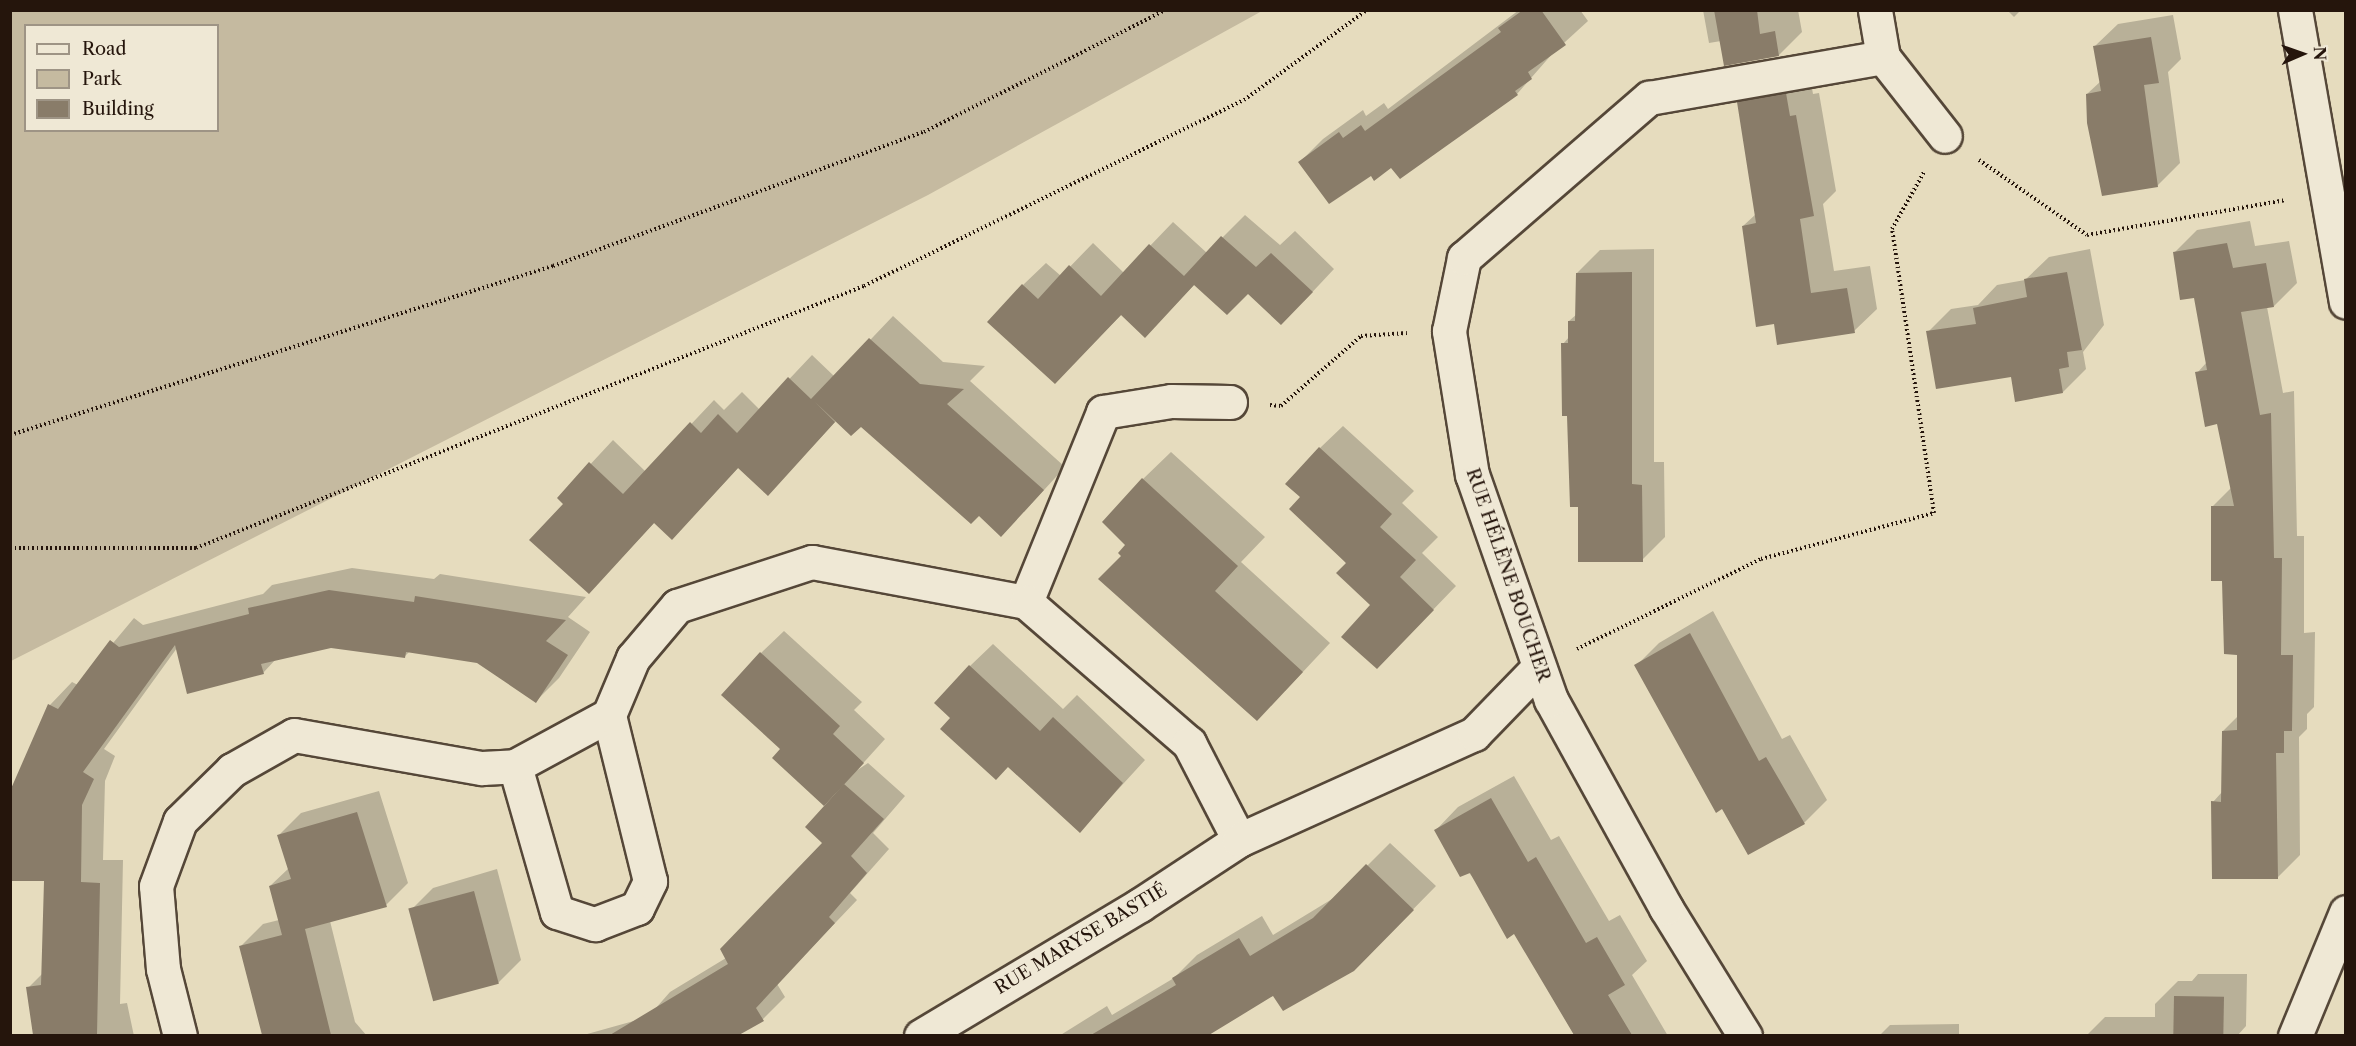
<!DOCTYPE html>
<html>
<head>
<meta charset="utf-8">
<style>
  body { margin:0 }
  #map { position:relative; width:2356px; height:1046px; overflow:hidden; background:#e6dcbe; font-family:"Libre Caslon Text",serif }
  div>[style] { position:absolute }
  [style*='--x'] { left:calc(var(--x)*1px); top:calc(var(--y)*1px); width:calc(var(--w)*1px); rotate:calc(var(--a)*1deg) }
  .green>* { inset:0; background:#c5baa0 }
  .shadow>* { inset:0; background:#0003 }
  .building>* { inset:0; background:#897c69; transform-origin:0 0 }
  .path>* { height:4px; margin-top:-2px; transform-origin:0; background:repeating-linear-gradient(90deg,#25150c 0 1.5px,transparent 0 4.5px) }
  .roads { filter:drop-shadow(2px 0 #554738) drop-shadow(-2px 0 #554738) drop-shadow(0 2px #554738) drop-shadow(0 -2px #554738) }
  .street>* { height:33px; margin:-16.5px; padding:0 16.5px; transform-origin:16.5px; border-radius:16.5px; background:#efe8d5 }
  span { translate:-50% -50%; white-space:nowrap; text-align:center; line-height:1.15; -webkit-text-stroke:4.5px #efe8d5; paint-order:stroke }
  .street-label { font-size:18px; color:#25150c }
  .frame { position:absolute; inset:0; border:12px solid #25150c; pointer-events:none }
  .legend { position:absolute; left:24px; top:24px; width:195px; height:108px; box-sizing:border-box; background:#efe8d5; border:2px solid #9e9485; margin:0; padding:8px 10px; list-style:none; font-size:18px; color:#25150c }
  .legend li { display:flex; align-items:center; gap:12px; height:30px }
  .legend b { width:30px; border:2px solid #9e9485 }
  .north { position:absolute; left:2272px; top:24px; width:60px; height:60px; -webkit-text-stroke:4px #efe8d5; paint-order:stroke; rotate:88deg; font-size:16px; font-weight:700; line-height:24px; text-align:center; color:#25150c }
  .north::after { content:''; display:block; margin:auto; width:21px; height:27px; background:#25150c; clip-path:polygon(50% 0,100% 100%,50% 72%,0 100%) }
</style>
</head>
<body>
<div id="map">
  <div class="green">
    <div style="clip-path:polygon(evenodd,11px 10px,1262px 10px,1262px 11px,928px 195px,11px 661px,11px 10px,26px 26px,218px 26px,218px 130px,26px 130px,26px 26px)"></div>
  </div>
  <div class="shadow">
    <div style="clip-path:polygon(1519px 10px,1580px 10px,1588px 21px,1553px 53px,1517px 94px,1392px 166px,1371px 174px,1300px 162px,1323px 139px,1363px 110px,1366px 116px,1384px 103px,1388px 109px)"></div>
    <div style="clip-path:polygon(1703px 10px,1798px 10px,1802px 32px,1779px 55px,1721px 41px,1709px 43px)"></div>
    <div style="clip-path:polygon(2007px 10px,2021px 10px,2014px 17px)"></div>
    <div style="clip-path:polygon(2173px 15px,2181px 59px,2168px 72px,2180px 163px,2157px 186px,2087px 94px,2101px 81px,2095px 46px,2118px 24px)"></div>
    <div style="clip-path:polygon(1809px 71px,1813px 94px,1819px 93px,1836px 191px,1823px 204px,1834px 271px,1870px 266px,1877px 309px,1854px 331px,1775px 323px,1743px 226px,1756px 214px,1738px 102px,1761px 79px)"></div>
    <div style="clip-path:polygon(1245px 215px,1280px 245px,1295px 231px,1334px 269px,1304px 301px,1195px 284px,1145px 336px,1122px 314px,1077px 360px,1023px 285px,1046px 263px,1061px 276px,1093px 243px,1124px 273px,1173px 222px,1207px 253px)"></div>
    <div style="clip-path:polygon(2250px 221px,2255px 246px,2289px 241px,2297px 283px,2274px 306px,2267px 307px,2283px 393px,2294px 391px,2297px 536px,2304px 536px,2304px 633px,2315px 632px,2314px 707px,2307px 714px,2307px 729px,2299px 737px,2300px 855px,2277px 878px,2213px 802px,2222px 792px,2223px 731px,2238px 716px,2239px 654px,2212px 507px,2232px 487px,2218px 422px,2197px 373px,2207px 362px,2195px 297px,2174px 253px,2197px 230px)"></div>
    <div style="clip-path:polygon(1654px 249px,1654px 462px,1664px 462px,1665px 537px,1642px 560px,1579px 505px,1563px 344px,1569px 337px,1569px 321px,1577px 314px,1577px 273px,1600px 250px)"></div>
    <div style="clip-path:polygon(2090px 249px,2104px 325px,2083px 352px,2086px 369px,2063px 392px,2012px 375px,1928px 332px,1951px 309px,1978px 305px,1997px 285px,2025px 280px,2049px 257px)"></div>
    <div style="clip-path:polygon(893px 316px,943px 362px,985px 366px,970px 381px,1065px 467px,1024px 512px,979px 514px,861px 425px,837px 420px,768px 494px,739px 467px,694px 515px,655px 522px,589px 592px,565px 504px,559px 498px,613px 440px,646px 472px,714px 400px,724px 410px,742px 392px,760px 410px,812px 355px,835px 377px)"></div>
    <div style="clip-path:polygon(1343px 426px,1414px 491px,1402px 503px,1438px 537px,1422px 553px,1456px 586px,1400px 644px,1302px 497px,1320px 448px)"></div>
    <div style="clip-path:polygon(1171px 452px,1265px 537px,1241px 562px,1330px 643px,1285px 691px,1123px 556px,1143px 479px)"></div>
    <div style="clip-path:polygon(352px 568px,434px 579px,440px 574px,586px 597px,568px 617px,590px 632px,559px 678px,536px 701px,478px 662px,410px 651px,404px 657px,331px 646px,276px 659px,263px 673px,177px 648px,104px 749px,115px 756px,105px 781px,103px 860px,123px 860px,120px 1004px,127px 1003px,134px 1036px,34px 1036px,28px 988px,43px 973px,50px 705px,72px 682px,78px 685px,134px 618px,143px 625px,263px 594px,272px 585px)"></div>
    <div style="clip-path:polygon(1713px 611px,1782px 739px,1790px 735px,1827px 800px,1804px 823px,1636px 666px,1659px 643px)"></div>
    <div style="clip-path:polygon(784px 631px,862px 702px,854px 710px,885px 739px,856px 771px,868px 763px,905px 796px,873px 833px,889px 849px,850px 893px,857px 900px,777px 984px,785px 997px,763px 1019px,736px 1036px,580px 1036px,648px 1017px,670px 992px,726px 958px,824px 842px,838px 794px,782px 748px,761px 653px)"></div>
    <div style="clip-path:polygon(993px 644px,1063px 709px,1077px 695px,1145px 760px,1080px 831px,953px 718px,970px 666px)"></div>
    <div style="clip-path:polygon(1514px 776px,1551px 840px,1559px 836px,1609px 921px,1620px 915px,1647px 961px,1632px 975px,1668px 1036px,1575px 1036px,1515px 932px,1436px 830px,1458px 807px)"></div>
    <div style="clip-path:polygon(379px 791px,408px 883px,386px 905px,330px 921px,355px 1022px,367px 1036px,263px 1036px,240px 947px,263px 924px,279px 920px,270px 886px,289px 868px,279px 835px,301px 813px)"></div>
    <div style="clip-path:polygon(1390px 843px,1436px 886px,1377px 946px,1273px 994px,1206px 1036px,1059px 1036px,1107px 1006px,1112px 1015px,1174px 978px,1197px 955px,1262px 916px,1273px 935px,1337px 896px)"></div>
    <div style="clip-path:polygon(497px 869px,521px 960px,498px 983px,410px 911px,433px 888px)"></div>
    <div style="clip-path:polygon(2198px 974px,2247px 974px,2246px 1026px,2237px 1036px,2086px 1036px,2105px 1017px,2155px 1017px,2155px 1004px,2178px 981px,2192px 981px)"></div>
    <div style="clip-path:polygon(1959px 1024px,1959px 1036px,1879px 1036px,1890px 1025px)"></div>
  </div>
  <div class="building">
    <div style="clip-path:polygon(1523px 10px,1541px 10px,1566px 45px,1528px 72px,1532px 79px,1515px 91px,1518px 95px,1400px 179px,1391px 168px,1374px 181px,1371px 176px,1329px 204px,1298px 162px,1339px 132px,1343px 138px,1361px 125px,1365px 131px,1501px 32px,1498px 28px)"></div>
    <div style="clip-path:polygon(1714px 10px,1757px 10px,1760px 34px,1775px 31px,1779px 56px,1724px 66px)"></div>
    <div style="clip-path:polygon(2151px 37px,2159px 83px,2144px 85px,2158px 187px,2102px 196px,2087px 123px,2086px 94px,2101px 91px,2093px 46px)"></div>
    <div style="clip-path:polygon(1786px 93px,1790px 116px,1796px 115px,1814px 216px,1800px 219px,1811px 293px,1847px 288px,1855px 333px,1777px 345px,1774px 324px,1756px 327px,1742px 226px,1756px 223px,1737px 102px)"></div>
    <div style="clip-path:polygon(1221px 236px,1256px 267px,1271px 253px,1313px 292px,1281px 325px,1248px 294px,1227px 315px,1194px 285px,1145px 338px,1121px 315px,1055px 384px,987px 322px,1022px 284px,1038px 299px,1069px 265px,1101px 296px,1149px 244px,1184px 276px)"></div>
    <div style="clip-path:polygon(2227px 243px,2233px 268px,2266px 263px,2274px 307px,2241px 312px,2260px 415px,2271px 413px,2274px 558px,2282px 558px,2281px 655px,2293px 655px,2292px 731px,2284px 731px,2284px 753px,2276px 753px,2278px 879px,2212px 879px,2211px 801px,2221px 802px,2222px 731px,2237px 730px,2237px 655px,2224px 654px,2222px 581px,2211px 581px,2211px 506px,2234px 506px,2217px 424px,2205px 427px,2195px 372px,2207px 370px,2194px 298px,2180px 300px,2173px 252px)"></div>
    <div style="clip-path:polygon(1632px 272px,1632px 484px,1642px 485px,1643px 562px,1578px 562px,1578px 507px,1570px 507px,1567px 416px,1562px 416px,1561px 343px,1568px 343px,1568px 321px,1575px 321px,1576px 273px)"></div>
    <div style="clip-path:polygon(2067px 272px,2082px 350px,2067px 352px,2069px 367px,2059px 369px,2063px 393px,2015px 402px,2011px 377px,1936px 389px,1926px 331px,1976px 324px,1973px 308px,2027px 297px,2024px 279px)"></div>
    <div style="clip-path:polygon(869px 338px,920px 384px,964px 389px,947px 404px,1044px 490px,1001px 537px,979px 516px,971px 524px,861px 427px,851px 436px,815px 402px,835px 422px,768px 496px,738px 468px,672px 540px,654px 523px,589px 594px,529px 540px,563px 504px,557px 498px,589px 462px,623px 494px,690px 422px,701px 433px,718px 414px,737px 433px,788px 377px,811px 399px)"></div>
    <div style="clip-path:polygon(1319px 447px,1392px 514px,1380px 527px,1416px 560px,1400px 577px,1434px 610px,1377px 669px,1341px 637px,1370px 605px,1336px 573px,1346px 563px,1289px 509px,1300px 497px,1285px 484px)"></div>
    <div style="clip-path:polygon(1142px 478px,1238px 566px,1215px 591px,1303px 672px,1257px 721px,1098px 579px,1121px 556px,1118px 553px,1125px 545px,1102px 522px)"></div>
    <div style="clip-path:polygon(329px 590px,414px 602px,415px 596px,566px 620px,546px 641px,568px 655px,536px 703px,477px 663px,406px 652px,405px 658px,331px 648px,261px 664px,264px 674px,187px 694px,175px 645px,83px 772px,94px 779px,82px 805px,81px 882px,100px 883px,97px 1035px,33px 1035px,26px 987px,41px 985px,44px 881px,10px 881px,10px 791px,48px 704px,58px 709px,110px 640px,119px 647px,249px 614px,248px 608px)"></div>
    <div style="clip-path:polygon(1690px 633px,1759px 761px,1766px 757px,1805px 824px,1748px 855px,1722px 809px,1716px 813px,1634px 665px)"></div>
    <div style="clip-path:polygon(760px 652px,840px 726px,833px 734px,864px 763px,824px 806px,772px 758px,780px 749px,721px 695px)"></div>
    <div style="clip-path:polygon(969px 665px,1040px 731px,1053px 717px,1123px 783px,1080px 833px,1008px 767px,996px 780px,940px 729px,950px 718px,934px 703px)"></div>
    <div style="clip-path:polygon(844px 784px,884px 819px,851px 856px,867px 873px,829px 917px,835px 923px,756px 1008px,764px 1021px,739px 1035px,610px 1035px,728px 964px,720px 949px,822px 843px,805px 827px)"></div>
    <div style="clip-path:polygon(1491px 798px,1528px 862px,1536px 857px,1586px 943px,1597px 937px,1625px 985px,1608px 995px,1632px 1035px,1574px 1035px,1514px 934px,1507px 939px,1470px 873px,1460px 877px,1434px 830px)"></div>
    <div style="clip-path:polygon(357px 812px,387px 907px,305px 929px,331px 1035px,262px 1035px,239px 946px,282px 935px,269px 886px,291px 879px,277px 835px)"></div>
    <div style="clip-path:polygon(1366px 864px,1414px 910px,1354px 971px,1283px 1011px,1273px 996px,1209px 1035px,1091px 1035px,1176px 985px,1172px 978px,1239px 938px,1250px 956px,1313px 918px)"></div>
    <div style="left:474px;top:891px;width:96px;height:68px;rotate:75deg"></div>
    <div style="left:2174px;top:996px;width:50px;height:39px;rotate:1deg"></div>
  </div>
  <div class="path">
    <div style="--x:1979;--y:160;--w:131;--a:34.8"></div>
    <div style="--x:2087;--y:235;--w:202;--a:-10"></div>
    <div style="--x:1270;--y:405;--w:11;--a:5"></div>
    <div style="--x:1281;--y:406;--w:106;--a:-41.2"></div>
    <div style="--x:1361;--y:336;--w:46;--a:-3.7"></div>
    <div style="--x:10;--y:435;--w:569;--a:-17.29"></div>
    <div style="--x:553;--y:266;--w:394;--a:-19.9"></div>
    <div style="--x:924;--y:132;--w:270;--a:-26.8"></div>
    <div style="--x:10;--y:548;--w:186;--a:0"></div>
    <div style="--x:196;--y:548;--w:718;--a:-21.42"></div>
    <div style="--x:864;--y:286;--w:423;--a:-26.1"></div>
    <div style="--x:1244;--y:100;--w:152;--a:-36.2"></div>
    <div style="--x:1577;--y:649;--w:205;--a:-26.1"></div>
    <div style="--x:1761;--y:559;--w:179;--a:-14.9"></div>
    <div style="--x:1934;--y:513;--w:287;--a:-98.4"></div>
    <div style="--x:1892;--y:229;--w:65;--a:-60.7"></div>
  </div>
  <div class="roads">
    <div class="street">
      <div style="--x:2295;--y:10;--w:296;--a:80.1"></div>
      <div style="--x:1883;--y:57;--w:100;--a:51.9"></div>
      <div style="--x:1026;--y:602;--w:205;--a:-67.9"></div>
      <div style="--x:1103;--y:412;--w:69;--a:-9.2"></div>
      <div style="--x:1171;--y:401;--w:59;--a:1"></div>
      <div style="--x:515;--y:766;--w:152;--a:74"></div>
      <div style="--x:557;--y:912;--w:40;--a:18"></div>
      <div style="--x:595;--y:924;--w:45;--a:-20.9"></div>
      <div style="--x:637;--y:908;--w:30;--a:-64"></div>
      <div style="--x:650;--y:881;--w:171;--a:-103.9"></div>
      <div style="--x:180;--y:1036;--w:69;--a:-104.2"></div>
      <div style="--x:163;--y:969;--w:83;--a:-94.8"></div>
      <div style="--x:156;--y:886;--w:69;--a:-69.7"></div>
      <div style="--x:180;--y:821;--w:73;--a:-44.4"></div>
      <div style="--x:232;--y:770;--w:71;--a:-29.4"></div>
      <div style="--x:294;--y:735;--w:191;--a:10"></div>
      <div style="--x:482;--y:768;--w:33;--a:-3"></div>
      <div style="--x:515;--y:766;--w:107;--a:-28.5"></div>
      <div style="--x:609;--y:715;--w:62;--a:-67.2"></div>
      <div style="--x:633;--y:658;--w:68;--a:-49.8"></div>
      <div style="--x:677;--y:606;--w:142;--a:-18.1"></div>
      <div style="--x:812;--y:562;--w:218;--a:10.6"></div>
      <div style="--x:1026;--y:602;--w:216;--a:40.9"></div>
      <div style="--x:1189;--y:743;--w:109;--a:62.7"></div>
      <div style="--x:921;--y:1036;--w:255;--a:-30.9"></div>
      <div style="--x:1140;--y:905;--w:118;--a:-33.3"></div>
      <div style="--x:1239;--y:840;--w:258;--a:-24.3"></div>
      <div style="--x:1474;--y:734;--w:93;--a:-45.9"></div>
      <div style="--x:1745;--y:1036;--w:150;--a:-121.7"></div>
      <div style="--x:1666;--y:908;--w:238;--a:-118.9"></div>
      <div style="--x:1551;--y:700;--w:238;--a:-109.3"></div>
      <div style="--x:1472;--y:475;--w:146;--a:-99.1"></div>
      <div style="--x:1449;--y:331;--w:75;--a:-78.4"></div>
      <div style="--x:1464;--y:258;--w:245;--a:-40.9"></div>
      <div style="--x:1649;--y:98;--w:238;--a:-9.9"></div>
      <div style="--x:1883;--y:57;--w:48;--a:-99.7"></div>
      <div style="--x:2295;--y:1036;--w:134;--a:-67.6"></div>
    </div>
  </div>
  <div class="street-label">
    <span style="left:1508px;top:575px;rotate:71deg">RUE HÉLÈNE BOUCHER</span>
    <span style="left:1081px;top:939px;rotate:-31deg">RUE MARYSE BASTIÉ</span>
  </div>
  <div class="frame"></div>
  <ul class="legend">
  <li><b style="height:8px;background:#efe8d5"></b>Road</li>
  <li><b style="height:16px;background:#c5baa0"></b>Park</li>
  <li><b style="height:16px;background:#897c69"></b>Building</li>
  </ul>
  <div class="north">N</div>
</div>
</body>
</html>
